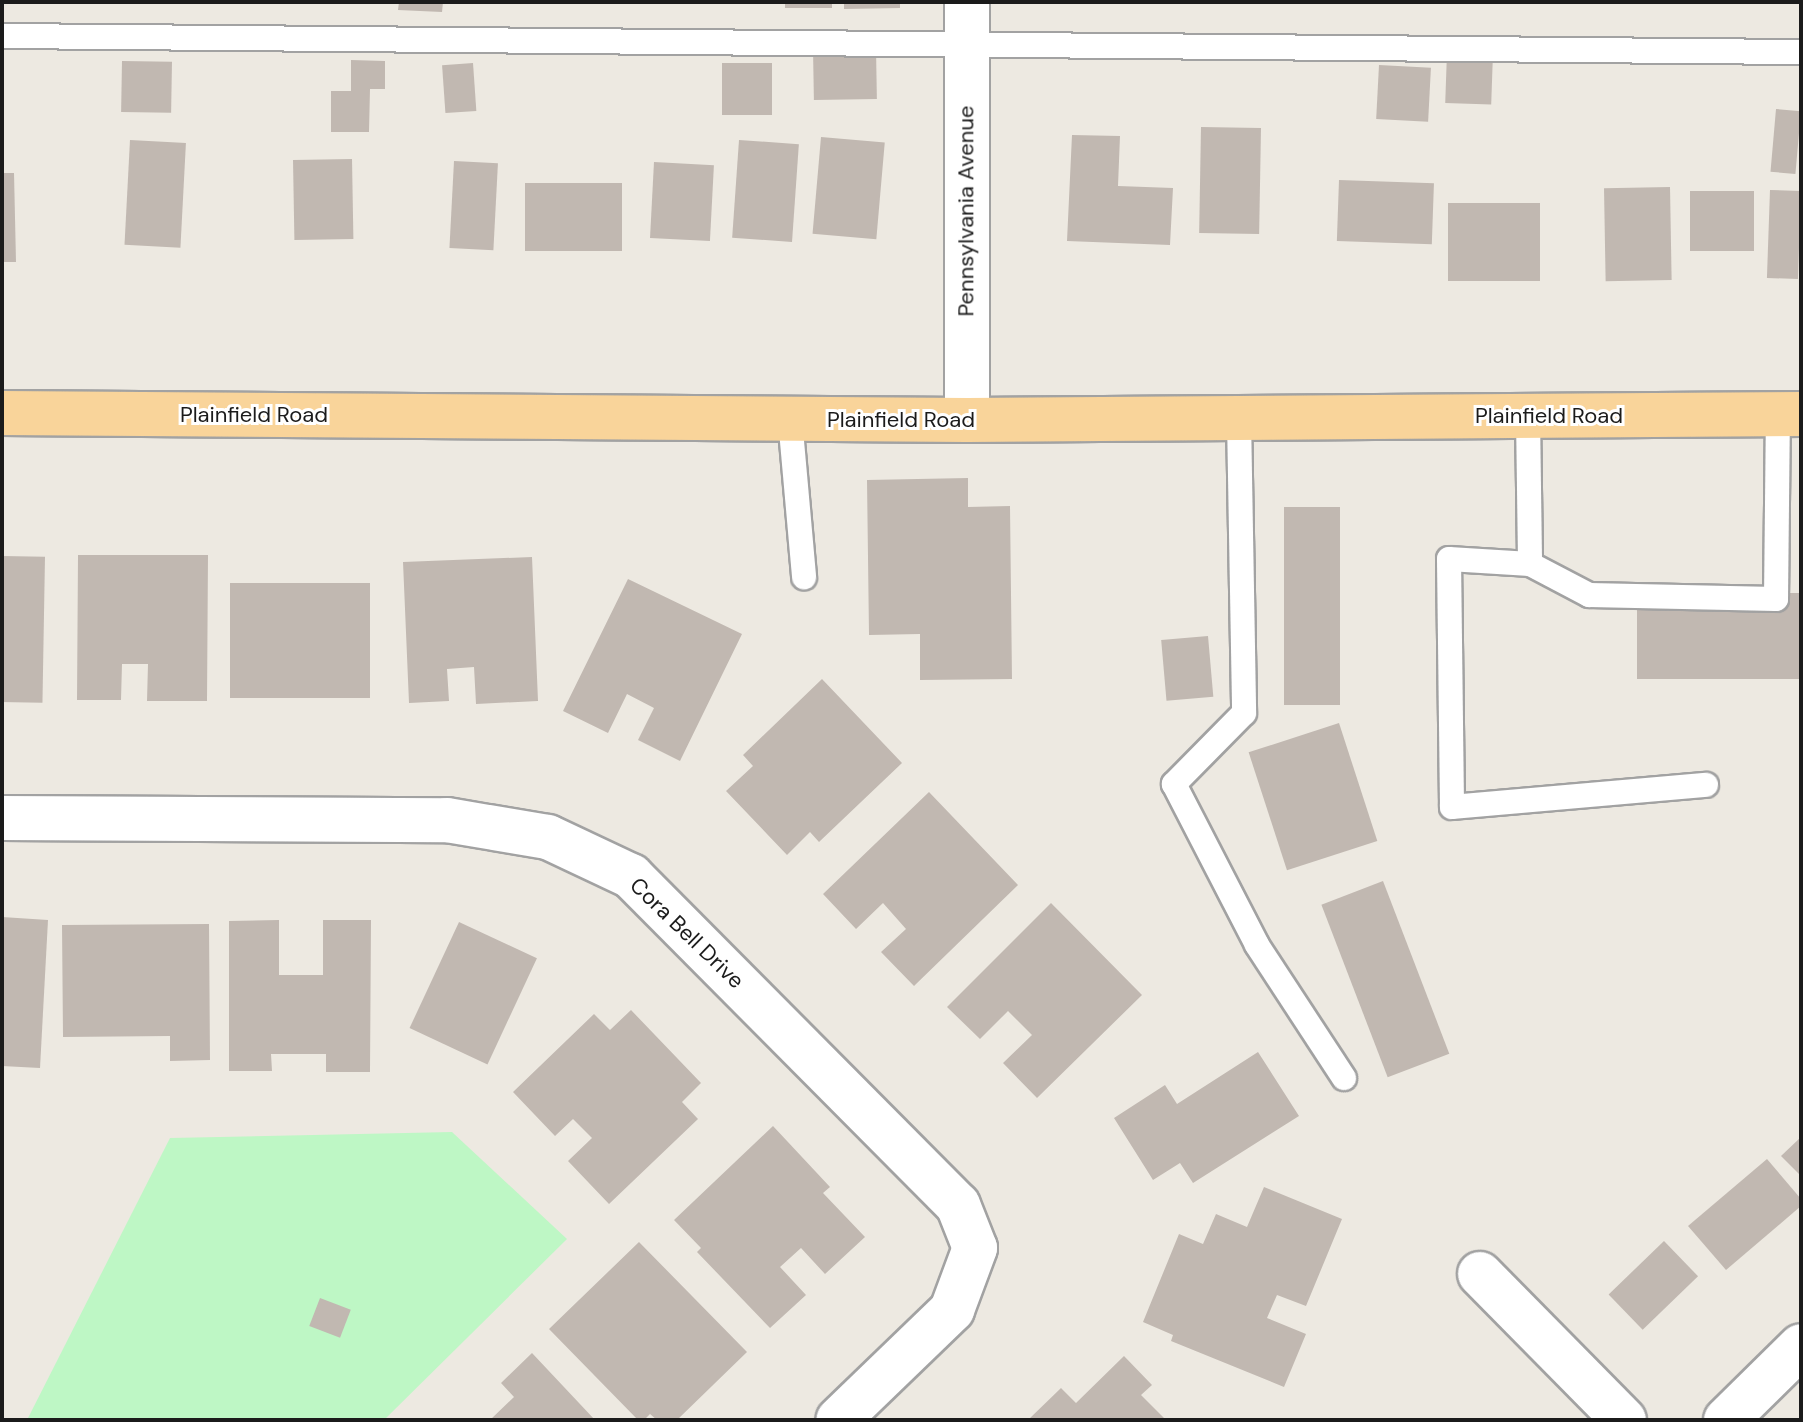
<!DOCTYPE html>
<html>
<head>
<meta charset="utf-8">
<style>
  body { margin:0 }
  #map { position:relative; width:1803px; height:1422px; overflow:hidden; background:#ede9e1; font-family:"DM Sans",sans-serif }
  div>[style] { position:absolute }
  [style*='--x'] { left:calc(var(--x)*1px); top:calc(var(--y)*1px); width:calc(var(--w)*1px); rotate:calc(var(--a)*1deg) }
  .park>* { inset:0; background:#bef7c5 }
  .building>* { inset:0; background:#c1b8b1; transform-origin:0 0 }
  .roads { filter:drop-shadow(2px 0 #a2a2a2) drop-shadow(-2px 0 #a2a2a2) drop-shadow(0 2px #a2a2a2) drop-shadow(0 -2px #a2a2a2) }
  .lane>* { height:24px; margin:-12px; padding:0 12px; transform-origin:12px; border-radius:12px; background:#fff }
  .street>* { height:44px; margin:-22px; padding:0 22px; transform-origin:22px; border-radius:22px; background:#fff }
  .primary>* { height:44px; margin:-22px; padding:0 22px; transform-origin:22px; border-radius:22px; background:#f9d49a }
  span { translate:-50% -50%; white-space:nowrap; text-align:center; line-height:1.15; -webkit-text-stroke:6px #fff; paint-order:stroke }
  .street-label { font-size:22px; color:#1b1b1b }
  .frame { position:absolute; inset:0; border:4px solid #1b1b1b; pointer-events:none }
</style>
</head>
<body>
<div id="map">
  <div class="park">
    <div style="clip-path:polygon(452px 1132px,567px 1239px,384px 1420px,27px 1420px,170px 1138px)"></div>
  </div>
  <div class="building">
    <div style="clip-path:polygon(399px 2px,443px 2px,442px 12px,398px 10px)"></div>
    <div style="left:785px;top:2px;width:47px;height:6px"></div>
    <div style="clip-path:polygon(844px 2px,900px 2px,900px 8px,844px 9px)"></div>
    <div style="left:876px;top:48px;width:51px;height:63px;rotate:89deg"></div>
    <div style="left:1447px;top:52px;width:46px;height:51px;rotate:2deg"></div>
    <div style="clip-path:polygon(351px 60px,385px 61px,385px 89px,370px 89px,369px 132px,331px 132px,331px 91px,351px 91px)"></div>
    <div style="left:122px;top:61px;width:50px;height:51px;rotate:1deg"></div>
    <div style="left:473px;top:63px;width:48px;height:31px;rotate:86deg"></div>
    <div style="left:772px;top:63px;width:52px;height:50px;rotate:90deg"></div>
    <div style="left:1379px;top:65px;width:52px;height:54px;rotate:3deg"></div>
    <div style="left:1776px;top:109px;width:25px;height:63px;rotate:5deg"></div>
    <div style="left:1201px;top:127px;width:60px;height:106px;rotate:1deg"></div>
    <div style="clip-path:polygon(1072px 135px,1120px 136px,1118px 186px,1173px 188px,1170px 245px,1067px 241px)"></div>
    <div style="left:821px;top:137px;width:64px;height:97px;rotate:5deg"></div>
    <div style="left:130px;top:140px;width:56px;height:105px;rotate:3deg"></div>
    <div style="left:739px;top:140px;width:60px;height:98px;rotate:4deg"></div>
    <div style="left:352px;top:159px;width:80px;height:59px;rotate:89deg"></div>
    <div style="left:454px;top:161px;width:44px;height:87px;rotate:3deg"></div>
    <div style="left:654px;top:162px;width:60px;height:76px;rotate:3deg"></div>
    <div style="clip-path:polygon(2px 173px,14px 173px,16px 262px,2px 262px)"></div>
    <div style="left:1339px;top:180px;width:95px;height:61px;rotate:2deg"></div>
    <div style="left:622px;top:183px;width:68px;height:97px;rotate:90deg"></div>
    <div style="left:1670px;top:187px;width:93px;height:66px;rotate:89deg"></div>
    <div style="left:1770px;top:190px;width:31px;height:88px;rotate:2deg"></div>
    <div style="left:1754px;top:191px;width:60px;height:64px;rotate:90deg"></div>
    <div style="left:1448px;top:203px;width:92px;height:78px"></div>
    <div style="clip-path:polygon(968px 478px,968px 507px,1010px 506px,1012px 679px,920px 680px,920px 634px,869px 635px,867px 480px)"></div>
    <div style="left:1340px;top:507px;width:198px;height:56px;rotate:90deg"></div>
    <div style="clip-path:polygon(78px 555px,208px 555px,207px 701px,147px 701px,148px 664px,122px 664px,121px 700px,77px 700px)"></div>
    <div style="left:2px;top:556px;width:43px;height:146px;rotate:1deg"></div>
    <div style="clip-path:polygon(532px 557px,538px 701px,476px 704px,474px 667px,447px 669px,449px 701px,409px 703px,403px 562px)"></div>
    <div style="clip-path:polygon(628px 579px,742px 634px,680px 761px,638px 740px,654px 708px,627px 694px,608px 733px,563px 711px)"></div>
    <div style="left:370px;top:583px;width:115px;height:140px;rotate:90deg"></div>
    <div style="left:1637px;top:593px;width:164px;height:86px"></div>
    <div style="left:1208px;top:636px;width:61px;height:47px;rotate:85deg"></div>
    <div style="clip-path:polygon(822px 679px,902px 763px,819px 842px,810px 832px,787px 855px,726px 791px,753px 766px,743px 755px)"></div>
    <div style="left:1339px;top:723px;width:124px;height:95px;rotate:72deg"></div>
    <div style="clip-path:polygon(929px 792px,1018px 885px,914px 986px,881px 952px,906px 929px,883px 903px,856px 929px,823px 894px)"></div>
    <div style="left:1383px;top:881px;width:185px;height:66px;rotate:69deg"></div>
    <div style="clip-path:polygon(1051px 903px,1142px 995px,1037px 1098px,1003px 1063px,1032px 1035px,1008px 1011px,980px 1039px,947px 1007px)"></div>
    <div style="clip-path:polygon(2px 917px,48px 920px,40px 1068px,2px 1066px)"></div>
    <div style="clip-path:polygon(279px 920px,279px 975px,323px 975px,323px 920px,371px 920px,370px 1072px,326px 1072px,326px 1054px,271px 1054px,272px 1071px,229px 1071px,229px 921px)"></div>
    <div style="left:459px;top:922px;width:86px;height:117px;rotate:25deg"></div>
    <div style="clip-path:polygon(209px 924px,210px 1060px,170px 1061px,170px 1036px,63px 1037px,62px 925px)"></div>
    <div style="clip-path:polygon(631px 1010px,701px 1083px,682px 1102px,698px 1119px,609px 1204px,568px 1161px,592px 1138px,573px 1119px,555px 1136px,513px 1092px,594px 1014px,610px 1030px)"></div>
    <div style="clip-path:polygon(1258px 1052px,1299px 1116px,1193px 1183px,1180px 1163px,1153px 1180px,1114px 1118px,1165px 1085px,1177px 1104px)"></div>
    <div style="clip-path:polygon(773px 1126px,830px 1187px,823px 1193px,865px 1237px,825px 1274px,801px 1248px,780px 1267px,806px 1295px,770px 1328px,697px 1252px,701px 1248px,674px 1220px)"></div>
    <div style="clip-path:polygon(1801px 1137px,1801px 1176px,1781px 1156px)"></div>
    <div style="clip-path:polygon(1767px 1159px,1801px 1199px,1801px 1206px,1726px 1270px,1688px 1226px)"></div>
    <div style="clip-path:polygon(1264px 1187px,1342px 1219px,1306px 1306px,1277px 1295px,1267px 1318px,1306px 1334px,1284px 1387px,1171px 1341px,1173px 1335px,1143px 1322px,1179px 1234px,1203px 1244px,1216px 1214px,1247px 1227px)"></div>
    <div style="left:1664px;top:1241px;width:49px;height:77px;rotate:46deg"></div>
    <div style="clip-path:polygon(639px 1242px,747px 1352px,677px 1420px,657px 1420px,650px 1414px,644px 1420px,638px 1420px,549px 1329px)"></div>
    <div style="left:320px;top:1298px;width:33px;height:30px;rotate:21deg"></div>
    <div style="clip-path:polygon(532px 1353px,595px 1420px,490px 1420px,514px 1397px,501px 1383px)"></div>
    <div style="clip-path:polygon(1124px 1356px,1152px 1385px,1141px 1395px,1166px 1420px,1028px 1420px,1061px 1388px,1076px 1403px)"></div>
  </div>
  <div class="roads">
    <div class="lane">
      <div style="--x:2;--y:36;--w:1799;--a:0.51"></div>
      <div style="--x:1528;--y:416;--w:148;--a:89.2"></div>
      <div style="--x:1530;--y:564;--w:81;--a:-176.5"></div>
      <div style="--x:1449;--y:559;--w:248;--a:89.3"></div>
      <div style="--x:1452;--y:807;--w:255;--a:-5"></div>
      <div style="--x:1239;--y:418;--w:295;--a:89"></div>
      <div style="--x:1244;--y:713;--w:100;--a:134.6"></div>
      <div style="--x:1174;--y:784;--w:181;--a:62.7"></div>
      <div style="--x:1257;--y:945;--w:159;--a:56.8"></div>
      <div style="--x:790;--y:419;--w:159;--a:84.9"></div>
      <div style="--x:1530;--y:564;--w:67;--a:27.7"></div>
      <div style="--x:1589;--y:595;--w:187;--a:1.2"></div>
      <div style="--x:1776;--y:599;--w:185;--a:-89.4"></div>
    </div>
    <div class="street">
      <div style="--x:967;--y:420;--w:418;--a:-90"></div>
      <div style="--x:2;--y:818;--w:445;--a:0.3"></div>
      <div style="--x:447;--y:820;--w:102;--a:9.6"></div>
      <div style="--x:548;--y:837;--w:92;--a:25.2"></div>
      <div style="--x:631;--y:876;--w:464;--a:45.2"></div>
      <div style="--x:958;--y:1205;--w:46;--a:68.4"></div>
      <div style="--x:975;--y:1248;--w:66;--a:110.4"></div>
      <div style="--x:952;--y:1310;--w:158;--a:136"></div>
      <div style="--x:1480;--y:1274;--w:205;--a:45.4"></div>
      <div style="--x:1726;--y:1420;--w:105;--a:-44.6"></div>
    </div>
    <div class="primary">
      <div style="--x:2;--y:413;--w:965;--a:0.42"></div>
      <div style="--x:967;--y:420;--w:834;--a:-0.41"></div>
    </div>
  </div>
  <div class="street-label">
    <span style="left:966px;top:211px;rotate:-90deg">Pennsylvania Avenue</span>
    <span style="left:254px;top:415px">Plainfield Road</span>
    <span style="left:1549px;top:416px">Plainfield Road</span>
    <span style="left:901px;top:420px">Plainfield Road</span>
    <span style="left:687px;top:933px;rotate:44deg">Cora Bell Drive</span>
  </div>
  <div class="frame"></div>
</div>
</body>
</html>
